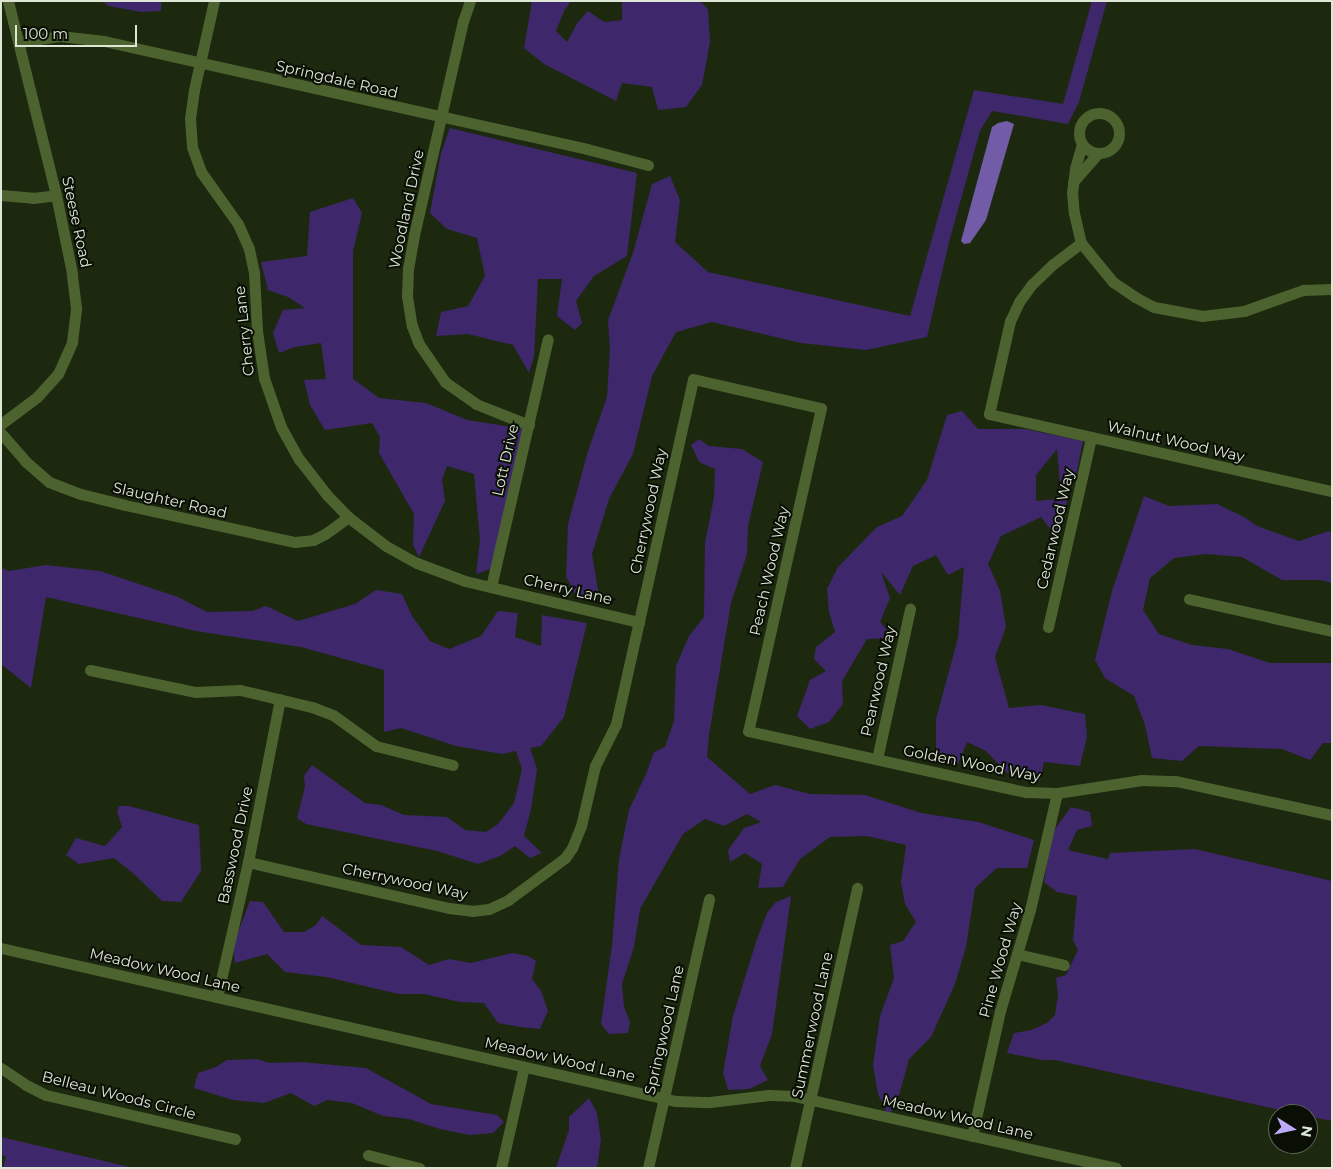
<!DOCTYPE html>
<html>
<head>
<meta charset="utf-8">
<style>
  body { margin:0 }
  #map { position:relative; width:1333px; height:1169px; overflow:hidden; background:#1d290f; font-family:Montserrat,sans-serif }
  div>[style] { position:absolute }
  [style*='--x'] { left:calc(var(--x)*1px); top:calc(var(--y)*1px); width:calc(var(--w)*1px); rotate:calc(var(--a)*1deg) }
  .green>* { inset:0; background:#3e276b }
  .water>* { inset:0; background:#725ca8 }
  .minor>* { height:11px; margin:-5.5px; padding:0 5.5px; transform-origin:5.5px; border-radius:5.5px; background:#4c6330 }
  .minor>.ring { margin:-5.5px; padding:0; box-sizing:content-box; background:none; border:11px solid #4c6330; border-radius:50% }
  span { translate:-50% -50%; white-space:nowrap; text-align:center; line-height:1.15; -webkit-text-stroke:4px #0a0f05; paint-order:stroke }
  .street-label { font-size:15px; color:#dee6d6 }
  .frame { position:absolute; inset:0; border:2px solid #dee6d6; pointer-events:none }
  .north { position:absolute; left:1268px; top:1104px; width:50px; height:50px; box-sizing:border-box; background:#0a0f05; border:1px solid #5f6559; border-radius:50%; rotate:100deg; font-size:14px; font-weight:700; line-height:20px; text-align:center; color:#dee6d6 }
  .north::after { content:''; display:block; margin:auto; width:18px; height:22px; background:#bda9f5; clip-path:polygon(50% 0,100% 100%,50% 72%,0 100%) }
  .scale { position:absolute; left:15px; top:25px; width:122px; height:22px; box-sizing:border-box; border:2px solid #dee6d6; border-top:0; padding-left:6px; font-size:15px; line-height:18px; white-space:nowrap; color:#dee6d6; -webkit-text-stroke:4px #0a0f05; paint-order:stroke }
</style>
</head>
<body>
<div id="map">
  <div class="green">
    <div style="clip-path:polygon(102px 1px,161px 1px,161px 11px,141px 12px,109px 6px)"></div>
    <div style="clip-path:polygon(532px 1px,571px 1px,564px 11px,556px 31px,567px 42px,578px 22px,588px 11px,604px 22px,622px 20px,622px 1px,700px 1px,708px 9px,710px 42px,702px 85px,686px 107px,658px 110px,652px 87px,622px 83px,616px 101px,544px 64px,524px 48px)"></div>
    <div style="clip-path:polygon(1092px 1px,1107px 1px,1079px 102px,1068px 124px,992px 111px,980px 131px,949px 242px,927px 337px,866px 350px,801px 343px,712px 322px,676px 332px,652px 376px,633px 454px,609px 499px,592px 554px,599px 596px,579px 600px,566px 577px,568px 524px,588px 451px,607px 397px,610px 349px,608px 320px,633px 253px,652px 184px,670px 176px,680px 200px,675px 242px,708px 272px,910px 316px,974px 90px,1063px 104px)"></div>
    <div style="clip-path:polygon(450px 128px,637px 173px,627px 256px,594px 276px,576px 301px,582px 323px,575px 330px,557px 316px,562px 279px,538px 279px,534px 356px,529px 373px,513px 345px,468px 334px,436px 336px,441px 312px,468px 306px,485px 276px,477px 238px,447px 229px,430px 213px,441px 153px)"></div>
    <div style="clip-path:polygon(353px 198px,362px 213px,353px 251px,353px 379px,379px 398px,426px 403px,467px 420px,524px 429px,491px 569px,476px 574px,480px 540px,474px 474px,447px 466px,442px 480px,445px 501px,419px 557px,413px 545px,414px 514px,379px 453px,380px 437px,372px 423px,325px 430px,310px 405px,304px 380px,326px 379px,321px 343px,295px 347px,279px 353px,273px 333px,283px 310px,305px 308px,288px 297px,268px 290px,261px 262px,307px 256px,310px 212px)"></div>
    <div style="clip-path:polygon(962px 411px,978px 429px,1025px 429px,1083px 441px,1076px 476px,1060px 486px,1057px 449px,1036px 475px,1036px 501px,1068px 498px,1057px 538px,1041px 517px,1001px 536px,988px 564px,1000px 591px,1006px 627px,995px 657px,1009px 708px,1041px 705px,1085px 714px,1087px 737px,1080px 766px,1044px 762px,1040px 781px,1006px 772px,986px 751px,967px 742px,958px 764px,936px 762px,936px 719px,958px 638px,964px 567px,948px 575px,936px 555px,913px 566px,900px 595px,881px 572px,890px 598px,880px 622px,894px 638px,867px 639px,842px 681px,843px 704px,829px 722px,810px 729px,797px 716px,810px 680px,826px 671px,814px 659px,816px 647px,835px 632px,829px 612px,827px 589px,838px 567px,877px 527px,902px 516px,927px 480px,947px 415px)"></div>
    <div style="clip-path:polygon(699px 439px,709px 446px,742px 449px,763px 462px,748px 526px,747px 554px,731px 603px,709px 735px,707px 757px,750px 794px,775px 785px,810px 794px,865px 795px,921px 813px,978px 822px,1034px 840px,1027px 868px,997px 868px,975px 888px,966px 947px,955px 984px,931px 1037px,909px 1059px,900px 1092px,889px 1117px,878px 1094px,873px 1065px,880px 1016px,894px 978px,890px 945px,903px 941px,916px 922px,905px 904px,901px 882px,906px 845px,867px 836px,830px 837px,800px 859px,783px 887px,758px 888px,762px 864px,745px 853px,730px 862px,728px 850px,744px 828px,761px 822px,747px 814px,724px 826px,705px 819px,683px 834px,640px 909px,634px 947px,622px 984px,624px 1007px,630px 1022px,628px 1033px,609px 1034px,601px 1024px,612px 945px,619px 859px,629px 810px,646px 774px,654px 752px,665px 747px,674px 721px,676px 666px,689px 636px,704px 617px,705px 543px,714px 497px,715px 469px,699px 462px,691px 445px)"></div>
    <div style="clip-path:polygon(1144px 496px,1169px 506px,1217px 504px,1244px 517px,1257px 526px,1299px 541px,1329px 531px,1332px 533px,1332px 583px,1321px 580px,1282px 580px,1242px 557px,1206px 554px,1174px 558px,1150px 578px,1143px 610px,1159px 634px,1192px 645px,1228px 649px,1270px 663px,1332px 663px,1332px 743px,1323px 743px,1310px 760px,1282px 749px,1199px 746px,1182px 761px,1152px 758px,1145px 725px,1134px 696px,1105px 678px,1095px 660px,1112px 591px)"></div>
    <div style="clip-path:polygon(46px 565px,100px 571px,178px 597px,207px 612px,253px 611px,266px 606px,298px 621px,355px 604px,376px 590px,402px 594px,412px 616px,430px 641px,449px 649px,481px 636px,498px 611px,518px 613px,515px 637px,541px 646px,542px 615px,587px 623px,564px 717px,541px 746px,530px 748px,537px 769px,531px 809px,524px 836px,542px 853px,530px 858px,515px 846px,500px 856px,478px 864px,437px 851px,306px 824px,297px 818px,305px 787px,304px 776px,312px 765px,365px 803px,381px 805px,404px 815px,447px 817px,465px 830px,486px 832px,498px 824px,514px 803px,522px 769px,516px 751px,502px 754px,456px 746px,401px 728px,384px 732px,384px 670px,301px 647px,196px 631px,46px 597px,31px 688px,1px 664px,1px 568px,9px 571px)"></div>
    <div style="clip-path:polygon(119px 806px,129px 806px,199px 825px,201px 871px,181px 902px,162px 901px,134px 874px,114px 858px,79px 864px,66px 855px,76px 838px,105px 846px,122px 827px,117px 811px)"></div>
    <div style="clip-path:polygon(1071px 807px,1090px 812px,1092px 826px,1077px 830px,1068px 850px,1108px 859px,1110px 853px,1195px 849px,1332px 881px,1332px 1121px,1308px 1116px,1308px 1114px,1298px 1114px,1055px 1060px,1042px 1060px,1007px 1053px,1014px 1033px,1031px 1030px,1047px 1023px,1055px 1015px,1058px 995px,1056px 978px,1066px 975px,1078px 950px,1073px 940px,1077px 896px,1057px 892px,1044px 882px,1052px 833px)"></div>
    <div style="clip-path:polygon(791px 896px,772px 1034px,760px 1066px,768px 1080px,749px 1089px,728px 1090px,723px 1073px,733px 1016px,757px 939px,767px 913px,776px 902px)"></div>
    <div style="clip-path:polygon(250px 901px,263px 902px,284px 932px,304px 932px,316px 925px,322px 916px,361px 945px,401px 947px,429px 965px,449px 959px,471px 963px,512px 953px,528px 956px,536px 961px,532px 979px,541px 991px,548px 1011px,540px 1029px,520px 1027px,498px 1023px,484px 1003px,460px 1002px,424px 994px,399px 994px,326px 977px,285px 972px,267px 954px,235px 963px,233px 945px)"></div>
    <div style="clip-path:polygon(256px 1059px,270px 1063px,301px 1062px,366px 1068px,431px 1104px,497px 1115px,504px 1122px,493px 1133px,469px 1135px,440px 1129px,409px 1119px,383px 1116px,352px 1103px,327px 1100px,314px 1106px,291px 1093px,264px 1103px,233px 1100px,194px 1088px,198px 1073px,216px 1067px,227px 1060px)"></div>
    <div style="clip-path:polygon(589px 1098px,597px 1113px,601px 1140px,597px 1168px,556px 1168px,569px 1130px,569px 1117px)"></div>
    <div style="clip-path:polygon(1px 1137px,134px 1168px,3px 1168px,6px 1157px,1px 1154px)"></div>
  </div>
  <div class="water">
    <div style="clip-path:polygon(1007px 121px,1014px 124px,986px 220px,970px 243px,964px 244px,961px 241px,992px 127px,998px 123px)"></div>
  </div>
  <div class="minor">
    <div style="--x:214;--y:1;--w:91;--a:102.7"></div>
    <div style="--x:194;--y:90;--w:28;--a:98"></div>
    <div style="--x:190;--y:118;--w:29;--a:86"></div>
    <div style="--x:192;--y:147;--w:27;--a:70"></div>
    <div style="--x:201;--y:172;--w:64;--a:54.6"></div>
    <div style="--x:238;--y:224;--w:27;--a:66"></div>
    <div style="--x:249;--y:249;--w:25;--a:78"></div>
    <div style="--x:254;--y:273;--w:58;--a:87"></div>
    <div style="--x:257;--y:331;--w:48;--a:81.5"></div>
    <div style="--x:264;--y:378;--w:52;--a:70.9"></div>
    <div style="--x:281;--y:427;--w:37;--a:61"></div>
    <div style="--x:299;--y:459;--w:46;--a:52.1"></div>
    <div style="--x:327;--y:495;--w:30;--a:46"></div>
    <div style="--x:348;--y:517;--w:48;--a:37.3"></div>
    <div style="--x:386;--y:546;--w:35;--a:29"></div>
    <div style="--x:417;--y:563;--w:51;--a:20.6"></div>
    <div style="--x:465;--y:581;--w:179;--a:13.3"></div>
    <div style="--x:470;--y:1;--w:21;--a:109"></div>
    <div style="--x:463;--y:21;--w:220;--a:102.9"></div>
    <div style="--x:414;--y:235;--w:34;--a:100"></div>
    <div style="--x:408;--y:268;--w:28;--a:92"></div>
    <div style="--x:407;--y:296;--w:30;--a:81"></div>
    <div style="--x:412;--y:326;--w:19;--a:69"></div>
    <div style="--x:419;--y:344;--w:46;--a:55.6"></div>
    <div style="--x:445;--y:382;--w:38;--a:35"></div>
    <div style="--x:476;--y:404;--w:57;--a:21.6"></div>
    <div style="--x:19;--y:42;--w:41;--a:-8.3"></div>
    <div style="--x:60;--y:36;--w:44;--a:6.5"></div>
    <div style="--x:104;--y:41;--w:495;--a:12.6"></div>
    <div style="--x:587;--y:149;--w:63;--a:14.7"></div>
    <div class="ring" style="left:1079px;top:113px;width:29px;height:29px"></div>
    <div style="--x:1082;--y:144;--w:26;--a:106"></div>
    <div style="--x:1075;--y:169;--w:23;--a:97"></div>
    <div style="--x:1072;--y:192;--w:21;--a:85"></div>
    <div style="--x:1074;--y:213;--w:31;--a:77"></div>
    <div style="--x:1081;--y:243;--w:50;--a:50.6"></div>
    <div style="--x:1113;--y:282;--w:27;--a:34"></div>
    <div style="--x:1135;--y:297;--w:21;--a:28"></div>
    <div style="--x:1154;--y:307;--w:49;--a:10.6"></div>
    <div style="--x:1202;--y:316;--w:42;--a:-6.8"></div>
    <div style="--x:1244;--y:311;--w:63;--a:-19.6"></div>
    <div style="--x:1303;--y:290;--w:29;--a:-2"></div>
    <div style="--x:1073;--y:182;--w:38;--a:-49"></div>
    <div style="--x:1;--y:195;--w:32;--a:5"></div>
    <div style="--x:33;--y:198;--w:23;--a:-7"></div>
    <div style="--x:1081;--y:243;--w:35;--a:143"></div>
    <div style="--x:1053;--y:264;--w:29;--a:136"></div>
    <div style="--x:1032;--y:284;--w:22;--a:126"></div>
    <div style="--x:1019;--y:302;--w:21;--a:115"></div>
    <div style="--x:1010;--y:321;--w:95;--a:102.7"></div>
    <div style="--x:989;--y:414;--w:352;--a:12.7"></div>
    <div style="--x:1;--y:424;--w:45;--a:-36.9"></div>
    <div style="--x:37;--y:397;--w:31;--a:-48"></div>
    <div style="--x:58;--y:374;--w:35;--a:-66"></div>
    <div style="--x:72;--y:342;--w:34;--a:-83"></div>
    <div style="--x:76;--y:308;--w:35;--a:-97"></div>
    <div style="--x:72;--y:273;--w:80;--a:-101.6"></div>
    <div style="--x:56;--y:195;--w:200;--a:-103.9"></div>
    <div style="--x:1;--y:433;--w:37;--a:49"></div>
    <div style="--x:25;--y:461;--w:32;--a:41"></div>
    <div style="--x:49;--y:482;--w:34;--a:21"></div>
    <div style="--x:81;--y:494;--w:45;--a:14"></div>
    <div style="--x:125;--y:505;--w:174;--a:12.3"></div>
    <div style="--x:295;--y:542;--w:18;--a:-6"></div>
    <div style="--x:313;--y:540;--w:13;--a:-27"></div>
    <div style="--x:325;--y:534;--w:29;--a:-36"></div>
    <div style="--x:491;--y:587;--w:254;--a:-77.1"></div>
    <div style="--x:1189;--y:599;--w:147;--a:12.6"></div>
    <div style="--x:1048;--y:627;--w:195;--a:-77.2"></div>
    <div style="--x:90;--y:670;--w:107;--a:11.8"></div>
    <div style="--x:195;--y:692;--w:45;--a:-2.5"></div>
    <div style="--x:240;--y:690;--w:74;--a:13.3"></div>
    <div style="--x:312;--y:707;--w:22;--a:21"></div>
    <div style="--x:333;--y:715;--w:53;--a:35.8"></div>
    <div style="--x:376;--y:746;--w:79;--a:13.9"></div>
    <div style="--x:877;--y:759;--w:154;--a:-77.6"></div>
    <div style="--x:248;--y:862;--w:206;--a:12.9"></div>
    <div style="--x:449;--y:908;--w:23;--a:7"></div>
    <div style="--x:472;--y:911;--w:17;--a:-7"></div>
    <div style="--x:489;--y:909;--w:21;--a:-25"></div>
    <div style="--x:508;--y:900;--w:71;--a:-36.4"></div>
    <div style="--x:565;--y:858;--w:12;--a:-55"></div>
    <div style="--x:572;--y:848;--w:24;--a:-68"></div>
    <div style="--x:581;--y:826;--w:62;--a:-76.9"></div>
    <div style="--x:595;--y:766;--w:47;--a:-63.4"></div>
    <div style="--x:616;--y:724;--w:353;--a:-77.4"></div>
    <div style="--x:693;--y:379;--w:131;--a:12.8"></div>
    <div style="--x:821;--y:408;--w:331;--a:102.7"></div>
    <div style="--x:748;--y:731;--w:285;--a:12.4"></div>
    <div style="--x:1026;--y:792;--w:31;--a:2"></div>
    <div style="--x:1057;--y:793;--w:86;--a:-8.7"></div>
    <div style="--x:1142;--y:780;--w:34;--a:2"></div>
    <div style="--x:1176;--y:781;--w:160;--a:12.3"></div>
    <div style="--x:1;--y:948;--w:691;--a:12.79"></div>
    <div style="--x:675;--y:1101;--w:35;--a:2"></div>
    <div style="--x:710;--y:1102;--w:59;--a:-6.8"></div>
    <div style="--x:769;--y:1095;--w:25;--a:2"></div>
    <div style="--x:794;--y:1096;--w:330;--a:12.6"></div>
    <div style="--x:1017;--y:954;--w:48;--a:13.2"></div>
    <div style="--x:217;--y:997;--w:139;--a:-77.1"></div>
    <div style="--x:248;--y:862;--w:166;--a:-78.9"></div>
    <div style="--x:1;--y:1068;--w:30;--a:34"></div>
    <div style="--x:26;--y:1085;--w:22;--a:27"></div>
    <div style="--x:46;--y:1095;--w:194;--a:13.1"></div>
    <div style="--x:972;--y:1136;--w:128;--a:-77.4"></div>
    <div style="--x:1000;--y:1011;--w:105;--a:-73.5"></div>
    <div style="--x:1030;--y:910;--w:120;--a:-77"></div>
    <div style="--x:368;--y:1155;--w:53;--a:14.3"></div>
    <div style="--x:501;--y:1168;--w:104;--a:-77.2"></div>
    <div style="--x:648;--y:1168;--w:276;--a:-77.2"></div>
    <div style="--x:795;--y:1168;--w:287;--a:-77.5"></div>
  </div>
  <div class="street-label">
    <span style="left:337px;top:79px;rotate:13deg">Springdale Road</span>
    <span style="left:406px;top:209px;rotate:-78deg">Woodland Drive</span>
    <span style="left:77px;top:222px;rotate:78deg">Steese Road</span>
    <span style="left:244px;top:331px;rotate:-96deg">Cherry Lane</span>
    <span style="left:1176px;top:441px;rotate:13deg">Walnut Wood Way</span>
    <span style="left:505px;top:460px;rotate:-77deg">Lott Drive</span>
    <span style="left:170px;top:500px;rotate:13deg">Slaughter Road</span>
    <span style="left:648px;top:511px;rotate:-78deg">Cherrywood Way</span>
    <span style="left:1055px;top:529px;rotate:-77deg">Cedarwood Way</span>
    <span style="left:769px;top:571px;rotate:-77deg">Peach Wood Way</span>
    <span style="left:568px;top:589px;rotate:13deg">Cherry Lane</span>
    <span style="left:878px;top:681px;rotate:-77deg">Pearwood Way</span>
    <span style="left:972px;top:763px;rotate:11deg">Golden Wood Way</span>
    <span style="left:235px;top:845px;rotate:-78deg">Basswood Drive</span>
    <span style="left:405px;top:881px;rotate:12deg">Cherrywood Way</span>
    <span style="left:1000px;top:960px;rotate:-74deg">Pine Wood Way</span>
    <span style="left:165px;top:970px;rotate:13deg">Meadow Wood Lane</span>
    <span style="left:812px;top:1025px;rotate:-78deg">Summerwood Lane</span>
    <span style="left:664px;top:1030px;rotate:-77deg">Springwood Lane</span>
    <span style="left:560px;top:1059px;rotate:13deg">Meadow Wood Lane</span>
    <span style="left:119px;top:1095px;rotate:14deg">Belleau Woods Circle</span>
    <span style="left:958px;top:1117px;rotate:13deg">Meadow Wood Lane</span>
  </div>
  <div class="frame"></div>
  <div class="north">N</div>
  <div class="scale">100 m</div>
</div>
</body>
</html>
